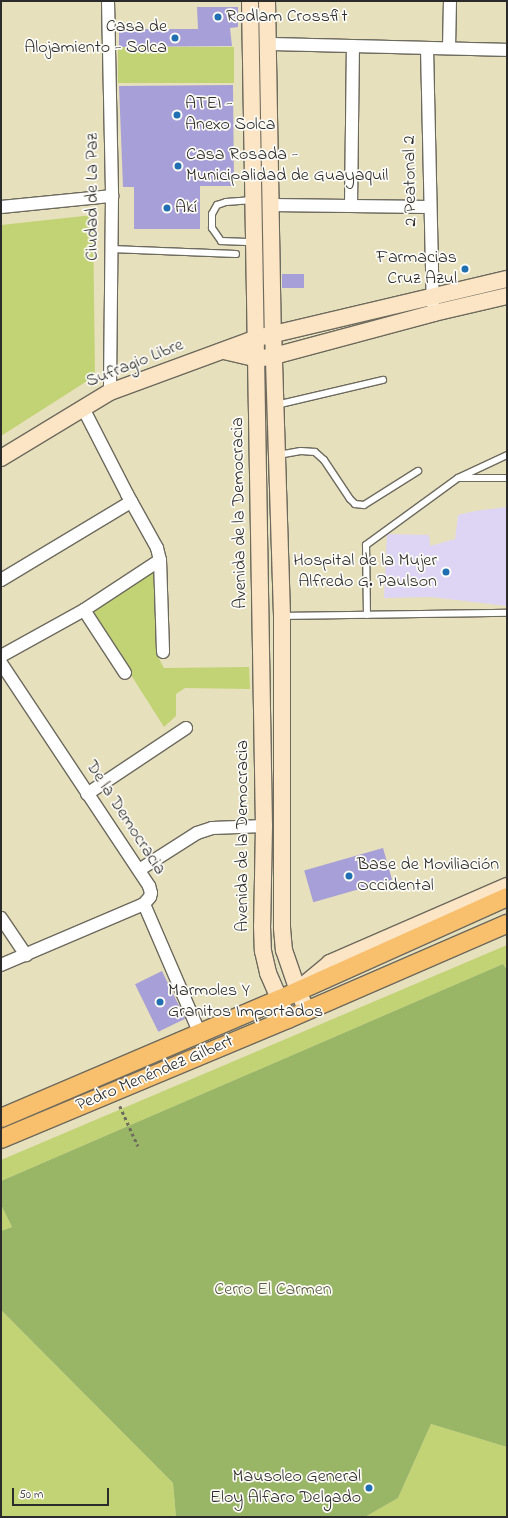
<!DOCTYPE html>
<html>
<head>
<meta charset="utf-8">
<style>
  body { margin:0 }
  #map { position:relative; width:508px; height:1518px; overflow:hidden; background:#e7e0bc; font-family:"Indie Flower",sans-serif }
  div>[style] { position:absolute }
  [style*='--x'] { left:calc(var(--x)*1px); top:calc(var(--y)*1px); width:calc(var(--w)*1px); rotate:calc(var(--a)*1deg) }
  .built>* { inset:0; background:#ded5f5 }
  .green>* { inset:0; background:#c2d375; transform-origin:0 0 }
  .forest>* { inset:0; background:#99b566 }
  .building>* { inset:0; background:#a79fd7; transform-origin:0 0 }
  .path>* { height:2.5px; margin-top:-1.25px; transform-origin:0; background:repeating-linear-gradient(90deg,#6d6a5e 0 3px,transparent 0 6px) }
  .roads { filter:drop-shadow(1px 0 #6d6a5e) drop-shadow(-1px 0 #6d6a5e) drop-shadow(0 1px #6d6a5e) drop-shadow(0 -1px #6d6a5e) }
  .lane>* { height:6px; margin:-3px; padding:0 3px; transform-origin:3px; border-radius:3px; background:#fff }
  .street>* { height:12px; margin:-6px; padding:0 6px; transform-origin:6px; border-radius:6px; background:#fff }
  .secondary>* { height:16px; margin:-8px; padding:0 8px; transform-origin:8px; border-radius:8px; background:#fce5c4 }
  .primary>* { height:18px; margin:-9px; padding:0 9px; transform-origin:9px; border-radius:9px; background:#f8bf6c }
  .dots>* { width:11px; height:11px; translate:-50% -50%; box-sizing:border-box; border:2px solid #fdfcf7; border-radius:50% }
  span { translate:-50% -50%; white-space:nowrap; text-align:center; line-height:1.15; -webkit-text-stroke:3.5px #fdfcf7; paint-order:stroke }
  .poi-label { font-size:18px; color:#2b2b2b }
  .left { translate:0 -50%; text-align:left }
  .right { translate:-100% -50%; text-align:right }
  .street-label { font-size:18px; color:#2b2b2b }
  .park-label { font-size:18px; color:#585d41 }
  .frame { position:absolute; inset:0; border:2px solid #2b2b2b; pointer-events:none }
  .scale { position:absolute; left:12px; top:1488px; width:97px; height:18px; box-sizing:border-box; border:2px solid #2b2b2b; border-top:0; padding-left:5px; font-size:12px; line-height:14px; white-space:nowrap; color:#2b2b2b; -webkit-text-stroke:3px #fdfcf7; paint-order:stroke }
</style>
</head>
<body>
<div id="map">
  <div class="built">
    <div style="clip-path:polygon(507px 507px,507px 606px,431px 597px,384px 598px,387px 534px,429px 535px,430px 546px,455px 539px,458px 515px,475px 511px)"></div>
  </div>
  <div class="green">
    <div style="left:234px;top:47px;width:36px;height:116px;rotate:90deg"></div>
    <div style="clip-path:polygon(93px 215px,95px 376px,1px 436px,1px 225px)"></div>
    <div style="clip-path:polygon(158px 569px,157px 655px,164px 668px,249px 667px,250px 689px,185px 688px,176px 694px,176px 716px,164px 727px,91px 612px)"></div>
    <div style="clip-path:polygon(507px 945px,507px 970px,503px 964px,1px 1181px,1px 1160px)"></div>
    <div style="clip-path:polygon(1px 1205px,12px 1227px,1px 1231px)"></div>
    <div style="clip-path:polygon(1px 1310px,173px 1483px,176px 1517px,1px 1517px)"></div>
    <div style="clip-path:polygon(431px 1424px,507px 1447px,507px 1517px,365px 1517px,398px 1498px)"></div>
  </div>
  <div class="forest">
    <div style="clip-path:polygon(503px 964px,507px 970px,507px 1447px,431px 1424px,398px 1498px,365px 1517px,176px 1517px,173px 1483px,1px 1310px,1px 1231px,12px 1227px,1px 1205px,1px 1181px)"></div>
  </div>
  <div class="building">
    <div style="clip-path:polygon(197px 7px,238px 7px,238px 27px,230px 28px,232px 46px,119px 47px,119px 29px,198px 29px)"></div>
    <div style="clip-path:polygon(233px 85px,234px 186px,200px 186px,200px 229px,134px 229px,134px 187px,123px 187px,119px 86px)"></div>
    <div style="left:282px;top:274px;width:22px;height:14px"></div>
    <div style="left:383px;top:848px;width:33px;height:82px;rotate:74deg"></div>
    <div style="left:162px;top:971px;width:53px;height:30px;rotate:64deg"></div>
  </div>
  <div class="path">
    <div style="--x:120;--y:1106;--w:44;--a:65.8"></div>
  </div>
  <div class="roads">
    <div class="lane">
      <div style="--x:253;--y:200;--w:27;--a:176"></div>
      <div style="--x:226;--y:202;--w:9;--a:162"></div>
      <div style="--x:217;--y:205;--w:10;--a:119"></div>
      <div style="--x:212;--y:214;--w:14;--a:90"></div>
      <div style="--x:212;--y:228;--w:16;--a:55"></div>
      <div style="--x:221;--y:241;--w:33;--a:2"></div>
      <div style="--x:111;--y:249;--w:125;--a:2.3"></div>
      <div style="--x:276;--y:405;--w:110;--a:-13.2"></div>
      <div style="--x:278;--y:455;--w:23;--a:-10"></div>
      <div style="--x:301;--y:451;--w:14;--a:4"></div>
      <div style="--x:315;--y:452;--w:12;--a:42"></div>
      <div style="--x:324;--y:460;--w:47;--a:56.3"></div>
      <div style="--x:350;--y:499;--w:7;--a:45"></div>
      <div style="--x:355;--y:504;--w:9;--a:6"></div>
      <div style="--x:364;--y:505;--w:64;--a:-32.2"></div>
      <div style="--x:460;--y:478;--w:47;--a:0"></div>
      <div style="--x:367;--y:615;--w:70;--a:-90.8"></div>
      <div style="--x:366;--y:545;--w:114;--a:-36.1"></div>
      <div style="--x:458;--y:478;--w:54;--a:-25.1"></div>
      <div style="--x:282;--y:616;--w:225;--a:-0.8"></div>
    </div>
    <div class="street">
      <div style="--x:108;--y:1;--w:195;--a:88.8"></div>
      <div style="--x:112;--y:196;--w:196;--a:90.6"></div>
      <div style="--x:268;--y:44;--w:239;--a:1.4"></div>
      <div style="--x:427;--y:48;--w:256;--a:88.7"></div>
      <div style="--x:449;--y:48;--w:47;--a:-88.8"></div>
      <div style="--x:271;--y:205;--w:158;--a:0.7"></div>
      <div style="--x:351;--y:206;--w:160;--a:-89.3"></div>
      <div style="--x:1;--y:207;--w:112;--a:-5.7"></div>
      <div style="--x:83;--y:408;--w:97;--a:62.9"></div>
      <div style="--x:127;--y:494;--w:62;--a:60.9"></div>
      <div style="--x:157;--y:548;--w:12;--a:76"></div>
      <div style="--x:160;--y:560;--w:92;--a:88.1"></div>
      <div style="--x:1;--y:580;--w:152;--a:-31"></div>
      <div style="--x:84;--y:610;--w:75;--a:56.9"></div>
      <div style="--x:1;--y:656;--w:95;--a:-29"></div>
      <div style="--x:84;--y:610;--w:91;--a:-33.3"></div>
      <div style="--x:1;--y:663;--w:268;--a:56.4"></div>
      <div style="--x:149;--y:886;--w:7;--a:74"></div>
      <div style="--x:151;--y:893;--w:4;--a:104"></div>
      <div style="--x:150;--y:897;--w:9;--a:131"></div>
      <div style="--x:144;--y:904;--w:155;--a:156.9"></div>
      <div style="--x:87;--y:794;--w:119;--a:-33.7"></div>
      <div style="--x:139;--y:870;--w:69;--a:-32.5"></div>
      <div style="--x:197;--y:833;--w:16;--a:-18"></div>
      <div style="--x:212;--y:828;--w:52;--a:-2.2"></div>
      <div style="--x:144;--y:904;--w:142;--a:66.7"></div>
      <div style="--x:1;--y:918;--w:45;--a:56"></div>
    </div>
    <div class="secondary">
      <div style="--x:250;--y:1;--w:825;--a:89.03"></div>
      <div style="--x:264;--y:826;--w:100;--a:91.1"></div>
      <div style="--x:262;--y:926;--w:25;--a:88"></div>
      <div style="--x:263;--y:951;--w:23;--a:77"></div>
      <div style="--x:268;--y:973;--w:50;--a:66.5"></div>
      <div style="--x:267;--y:1;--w:328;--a:89"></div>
      <div style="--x:273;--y:329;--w:287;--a:88.2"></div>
      <div style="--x:282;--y:616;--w:312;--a:90"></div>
      <div style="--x:282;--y:928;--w:22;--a:85"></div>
      <div style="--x:284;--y:950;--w:43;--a:71.1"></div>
      <div style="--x:298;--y:991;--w:22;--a:66"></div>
      <div style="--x:224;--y:351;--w:35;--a:13"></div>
      <div style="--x:258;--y:359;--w:16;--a:-11"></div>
      <div style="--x:274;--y:356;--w:166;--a:-15"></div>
      <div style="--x:434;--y:313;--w:75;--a:-13.1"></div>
      <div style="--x:1;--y:458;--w:127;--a:-31.2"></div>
      <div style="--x:110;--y:392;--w:157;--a:-20.2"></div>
      <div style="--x:257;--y:338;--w:257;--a:-13.3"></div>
      <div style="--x:305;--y:984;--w:33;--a:-40"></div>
      <div style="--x:330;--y:963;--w:193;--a:-23.5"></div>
    </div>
    <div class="primary">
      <div style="--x:1;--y:1118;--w:301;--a:-23.1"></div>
      <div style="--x:278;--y:1000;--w:251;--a:-24.2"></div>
      <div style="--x:1;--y:1139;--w:311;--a:-22.7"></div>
      <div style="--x:288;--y:1019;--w:239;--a:-23.5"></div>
    </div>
  </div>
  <div class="dots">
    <div style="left:218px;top:17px;background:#1f6fb2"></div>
    <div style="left:175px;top:38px;background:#1f6fb2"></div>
    <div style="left:177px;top:115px;background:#1f6fb2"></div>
    <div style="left:178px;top:166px;background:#1f6fb2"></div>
    <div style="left:167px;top:208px;background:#1f6fb2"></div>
    <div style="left:465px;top:269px;background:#1f6fb2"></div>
    <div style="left:446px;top:572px;background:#1f6fb2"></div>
    <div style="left:349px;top:876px;background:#1f6fb2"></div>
    <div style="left:160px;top:1002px;background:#1f6fb2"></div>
    <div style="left:369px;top:1488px;background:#1f6fb2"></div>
  </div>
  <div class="poi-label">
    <span class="left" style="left:226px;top:17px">Rodlam Crossfit</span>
    <span class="right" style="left:167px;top:38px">Casa de<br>Alojamiento - Solca</span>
    <span class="left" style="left:185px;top:115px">ATEI -<br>Anexo Solca</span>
    <span class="left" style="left:186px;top:166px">Casa Rosada -<br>Municipalidad de Guayaquil</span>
    <span class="left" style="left:175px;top:208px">Akí</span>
    <span class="right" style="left:457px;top:269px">Farmacias<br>Cruz Azul</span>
    <span class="right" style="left:437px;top:572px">Hospital de la Mujer<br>Alfredo G. Paulson</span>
    <span class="left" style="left:357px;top:876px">Base de Moviliación<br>Occidental</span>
    <span class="left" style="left:168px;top:1002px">Marmoles Y<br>Granitos Importados</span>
    <span class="right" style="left:361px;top:1488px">Mausoleo General<br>Eloy Alfaro Delgado</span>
  </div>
  <div class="street-label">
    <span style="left:411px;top:181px;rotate:-91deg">2 Peatonal 2</span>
    <span style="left:93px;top:197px;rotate:-90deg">Ciudad de La Paz</span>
    <span style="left:135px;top:364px;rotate:-22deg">Sufragio Libre</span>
    <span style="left:240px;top:513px;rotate:-91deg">Avenida de la Democracia</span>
    <span style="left:125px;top:818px;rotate:57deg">De la Democracia</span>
    <span style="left:243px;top:836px;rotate:-90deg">Avenida de la Democracia</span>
    <span style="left:155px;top:1074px;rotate:-23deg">Pedro Menéndez Gilbert</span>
  </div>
  <div class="park-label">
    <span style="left:273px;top:1290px">Cerro El Carmen</span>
  </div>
  <div class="frame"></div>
  <div class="scale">50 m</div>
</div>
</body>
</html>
